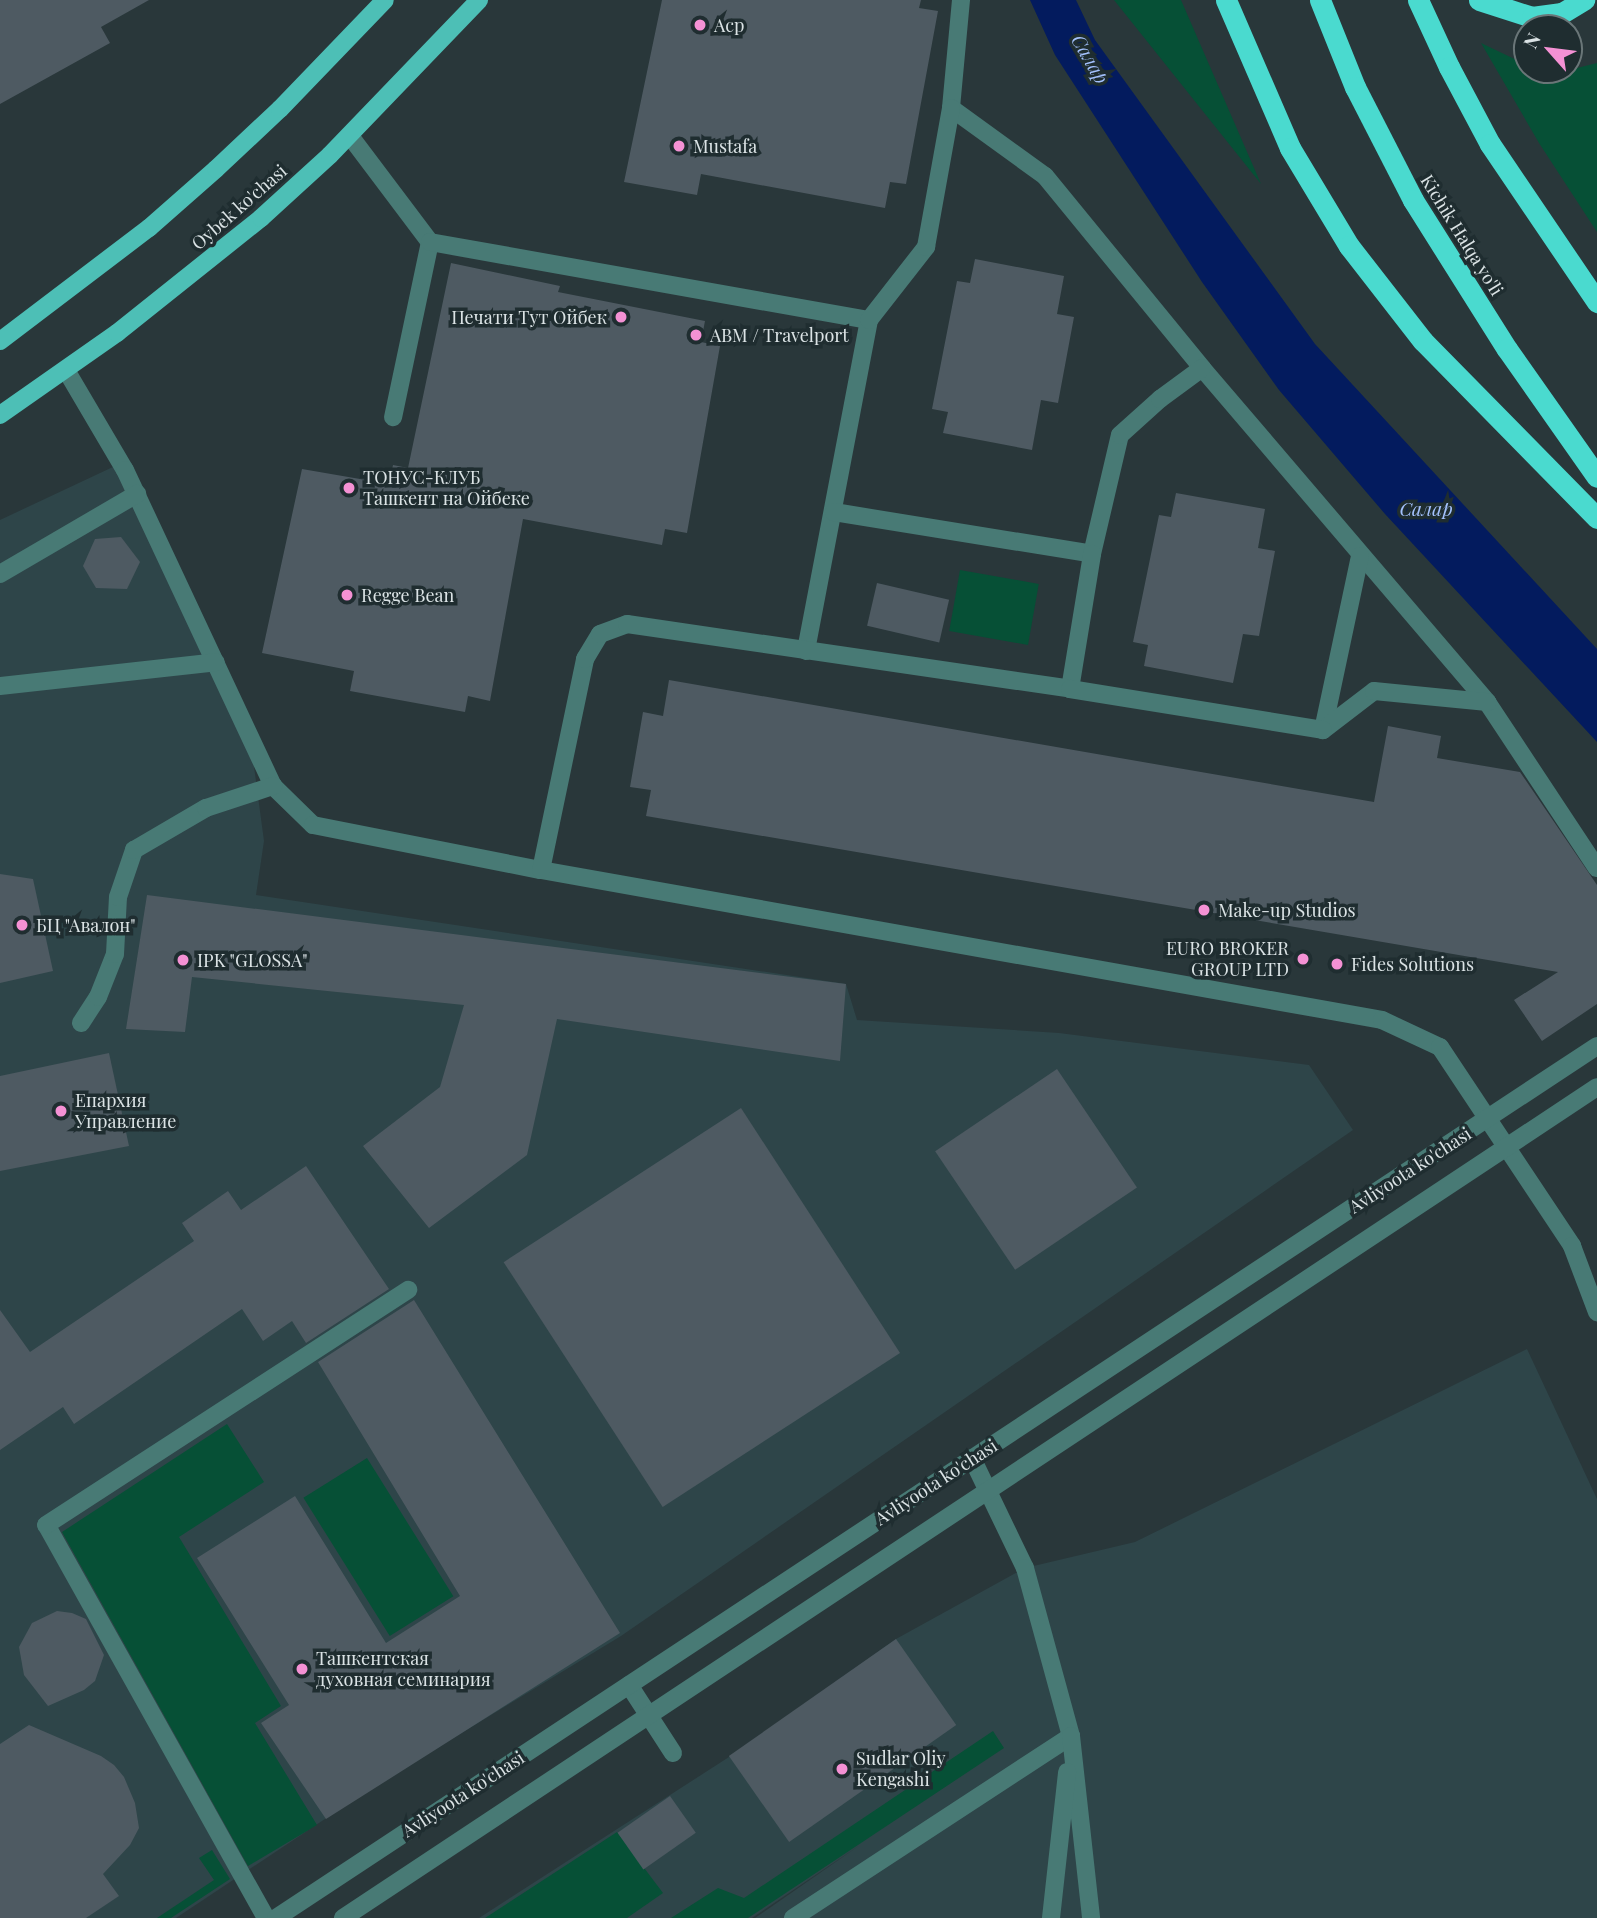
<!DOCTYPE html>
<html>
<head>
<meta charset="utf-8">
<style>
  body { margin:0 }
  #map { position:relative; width:1597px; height:1918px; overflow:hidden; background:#29373a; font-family:"Playfair Display",serif }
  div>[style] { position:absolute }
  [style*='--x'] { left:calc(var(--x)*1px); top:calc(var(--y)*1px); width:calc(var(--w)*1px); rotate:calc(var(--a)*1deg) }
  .built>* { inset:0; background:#2e4549 }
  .green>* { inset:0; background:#065036; transform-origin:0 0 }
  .water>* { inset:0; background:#031b5e }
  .building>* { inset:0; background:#4e5a62; transform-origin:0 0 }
  .minor>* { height:18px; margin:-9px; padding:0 9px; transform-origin:9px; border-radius:9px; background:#487a75 }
  .major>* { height:18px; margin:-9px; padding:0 9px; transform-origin:9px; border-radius:9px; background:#4dbfb6 }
  .highway>* { height:21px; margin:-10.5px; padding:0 10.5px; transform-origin:10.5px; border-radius:10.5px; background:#4adacf }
  .dots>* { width:19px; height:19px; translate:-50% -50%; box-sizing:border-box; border:4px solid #1f2d30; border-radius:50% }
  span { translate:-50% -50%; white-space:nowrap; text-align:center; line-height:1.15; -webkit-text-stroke:7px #1f2d30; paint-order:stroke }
  .poi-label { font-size:18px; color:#dbe3e5 }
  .left { translate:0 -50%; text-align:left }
  .right { translate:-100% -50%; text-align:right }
  .street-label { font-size:18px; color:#dbe3e5 }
  .water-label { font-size:19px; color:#a4c2fe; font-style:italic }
  .north { position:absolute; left:1513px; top:14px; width:70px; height:70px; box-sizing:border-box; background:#1f2d30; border:2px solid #6a7678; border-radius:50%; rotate:298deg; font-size:19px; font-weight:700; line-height:28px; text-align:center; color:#dbe3e5 }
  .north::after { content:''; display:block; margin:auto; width:24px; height:32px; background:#f491d4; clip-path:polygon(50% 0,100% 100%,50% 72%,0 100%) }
</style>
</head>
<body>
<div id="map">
  <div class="built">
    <div style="clip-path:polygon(115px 466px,253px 759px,264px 841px,256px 895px,846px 984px,857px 1020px,1059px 1033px,1309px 1065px,1353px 1130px,621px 1636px,373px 1787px,176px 1918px,0 1918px,0 520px)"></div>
    <div style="clip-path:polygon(1527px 1349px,1597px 1499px,1597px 1918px,755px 1918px,860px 1845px,752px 1918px,479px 1918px,729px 1757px,896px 1639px,1025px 1568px,1135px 1542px)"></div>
  </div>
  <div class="green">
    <div style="clip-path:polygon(1114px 0,1181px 0,1261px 184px)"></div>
    <div style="clip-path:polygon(1481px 43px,1527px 65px,1527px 70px,1569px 70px,1597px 63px,1597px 232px,1539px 143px)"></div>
    <div style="left:960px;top:570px;width:80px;height:62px;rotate:10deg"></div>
    <div style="clip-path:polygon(227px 1424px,264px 1482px,179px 1537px,281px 1706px,255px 1723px,317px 1825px,248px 1866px,62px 1532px)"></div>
    <div style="left:367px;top:1458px;width:163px;height:75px;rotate:58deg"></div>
    <div style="clip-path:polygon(993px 1731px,1004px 1748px,748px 1918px,671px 1918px,718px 1888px,744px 1898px)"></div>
    <div style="clip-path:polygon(617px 1832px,663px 1893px,627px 1918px,485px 1918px)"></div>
    <div style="clip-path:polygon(212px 1850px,230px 1879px,171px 1918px,157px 1918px,214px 1880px,199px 1858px)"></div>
  </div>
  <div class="water">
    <div style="clip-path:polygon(1030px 0,1076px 0,1095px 40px,1315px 344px,1597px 649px,1597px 742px,1385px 514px,1279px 390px,1202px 282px,1055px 55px)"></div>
  </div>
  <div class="building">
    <div style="clip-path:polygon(0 0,149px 0,101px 27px,110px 43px,0 104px)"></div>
    <div style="clip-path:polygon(662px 0,921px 0,919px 8px,938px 11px,906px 184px,890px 182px,885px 208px,701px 174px,697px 195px,624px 182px)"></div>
    <div style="clip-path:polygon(975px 259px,1064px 276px,1057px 314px,1074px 317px,1058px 403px,1041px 400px,1032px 450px,943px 433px,948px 412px,932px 409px,957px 281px,970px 283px)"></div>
    <div style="clip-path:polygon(451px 263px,560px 286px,558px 292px,705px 321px,701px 342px,720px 346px,687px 533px,665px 529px,662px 545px,523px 519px,490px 701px,468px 696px,465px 712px,350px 691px,354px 671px,262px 653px,302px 469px,389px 484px,393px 465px,408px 468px)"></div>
    <div style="clip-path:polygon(1176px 493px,1265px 509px,1258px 548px,1275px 551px,1259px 636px,1243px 634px,1233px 683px,1144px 666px,1148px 645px,1133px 642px,1159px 515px,1171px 517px)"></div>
    <div style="clip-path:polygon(121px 537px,140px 562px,127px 589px,96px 588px,83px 566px,95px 539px)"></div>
    <div style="left:877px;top:583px;width:74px;height:44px;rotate:13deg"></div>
    <div style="clip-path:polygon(669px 680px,1374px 802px,1388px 726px,1441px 736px,1437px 758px,1520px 772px,1597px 885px,1597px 1004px,1542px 1041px,1514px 1000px,1558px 972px,646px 816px,651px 790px,630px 787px,643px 712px,663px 716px)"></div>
    <div style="clip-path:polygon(0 874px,33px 879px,53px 971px,0 983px)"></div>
    <div style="clip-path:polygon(147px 895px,846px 984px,840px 1061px,557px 1019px,527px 1155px,429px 1228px,363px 1146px,440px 1087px,464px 1005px,192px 977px,185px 1032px,126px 1029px)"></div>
    <div style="clip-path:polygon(109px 1053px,129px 1146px,0 1171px,0 1076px)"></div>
    <div style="left:1057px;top:1069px;width:143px;height:147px;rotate:56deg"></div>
    <div style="left:741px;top:1108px;width:292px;height:283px;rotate:57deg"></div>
    <div style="clip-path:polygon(306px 1166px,389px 1289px,306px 1343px,292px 1321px,263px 1341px,242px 1309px,74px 1424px,63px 1407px,0 1450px,0 1310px,30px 1352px,194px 1241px,182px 1223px,228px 1191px,241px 1210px)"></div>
    <div style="clip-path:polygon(414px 1300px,620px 1633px,326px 1819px,261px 1723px,289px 1705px,197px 1558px,295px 1496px,386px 1643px,460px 1596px,318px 1362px)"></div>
    <div style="clip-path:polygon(57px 1611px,72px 1613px,86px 1619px,104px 1655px,95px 1681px,84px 1690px,48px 1706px,24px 1675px,19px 1647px,32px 1623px)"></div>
    <div style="left:896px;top:1639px;width:105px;height:204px;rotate:55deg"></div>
    <div style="clip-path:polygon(29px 1725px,101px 1756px,114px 1765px,124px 1777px,135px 1803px,139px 1828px,130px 1845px,103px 1874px,119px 1896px,86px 1918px,0 1918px,0 1744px)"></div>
    <div style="left:670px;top:1796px;width:45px;height:64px;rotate:55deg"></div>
  </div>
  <div class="minor">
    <div style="--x:961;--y:0;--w:108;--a:95.3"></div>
    <div style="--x:951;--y:108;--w:116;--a:35.9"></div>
    <div style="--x:1045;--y:176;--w:248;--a:50.7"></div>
    <div style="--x:1202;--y:368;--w:439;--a:49.5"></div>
    <div style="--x:1487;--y:702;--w:199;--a:56.5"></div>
    <div style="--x:350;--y:136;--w:133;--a:53"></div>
    <div style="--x:430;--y:242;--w:179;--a:101.9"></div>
    <div style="--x:430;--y:242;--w:446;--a:10.1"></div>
    <div style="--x:869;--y:320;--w:337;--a:100.8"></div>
    <div style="--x:869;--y:320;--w:93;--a:-52"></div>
    <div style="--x:926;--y:247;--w:141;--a:-79.8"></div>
    <div style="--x:66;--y:370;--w:116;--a:59.5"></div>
    <div style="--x:125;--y:470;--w:349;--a:64.9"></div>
    <div style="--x:273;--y:786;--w:56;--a:44.3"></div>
    <div style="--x:313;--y:825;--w:232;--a:11.2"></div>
    <div style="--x:541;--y:870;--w:854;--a:10.11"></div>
    <div style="--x:1382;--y:1020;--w:64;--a:25"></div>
    <div style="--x:1440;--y:1047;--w:239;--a:56.4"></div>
    <div style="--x:1572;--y:1246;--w:71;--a:69.3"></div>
    <div style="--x:834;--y:512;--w:261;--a:9.2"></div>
    <div style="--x:1092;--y:554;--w:122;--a:-76.8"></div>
    <div style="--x:1120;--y:435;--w:54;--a:-42"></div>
    <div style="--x:1160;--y:399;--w:52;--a:-36.4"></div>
    <div style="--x:1360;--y:556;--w:178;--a:102"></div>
    <div style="--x:1323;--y:730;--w:64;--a:-37.4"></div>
    <div style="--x:1374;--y:691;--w:114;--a:5.6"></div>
    <div style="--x:0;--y:574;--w:159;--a:-30.3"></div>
    <div style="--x:0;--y:686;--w:217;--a:-6.3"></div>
    <div style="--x:1070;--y:689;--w:137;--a:-80.7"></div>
    <div style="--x:541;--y:870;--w:216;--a:-78.2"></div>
    <div style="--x:585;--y:659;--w:29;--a:-59"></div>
    <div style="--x:600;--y:634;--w:29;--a:-20"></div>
    <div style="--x:627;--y:624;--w:448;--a:8.3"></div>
    <div style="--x:1070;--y:689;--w:256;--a:9.2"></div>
    <div style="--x:81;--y:1023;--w:31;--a:-57"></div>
    <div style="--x:98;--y:997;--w:46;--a:-68.4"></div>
    <div style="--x:115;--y:954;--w:57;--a:-87"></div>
    <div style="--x:118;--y:897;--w:50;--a:-71.2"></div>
    <div style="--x:134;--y:850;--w:83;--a:-30.3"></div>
    <div style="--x:206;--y:808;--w:71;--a:-18.2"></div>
    <div style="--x:972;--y:1458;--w:122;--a:64.3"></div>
    <div style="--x:1025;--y:1568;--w:174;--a:74.7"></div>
    <div style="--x:1071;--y:1736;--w:9;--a:96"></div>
    <div style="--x:629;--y:1685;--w:81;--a:57.1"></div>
    <div style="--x:266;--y:1918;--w:450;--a:-119.2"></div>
    <div style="--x:46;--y:1525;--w:432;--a:-33"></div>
    <div style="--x:276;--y:1918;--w:1583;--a:-33.43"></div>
    <div style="--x:343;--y:1918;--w:1504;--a:-33.53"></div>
    <div style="--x:793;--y:1918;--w:332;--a:-33.2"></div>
    <div style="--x:1071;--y:1736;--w:183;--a:83.7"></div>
    <div style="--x:1051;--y:1918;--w:147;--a:-83.7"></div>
  </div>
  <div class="major">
    <div style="--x:0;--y:341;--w:187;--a:-37.2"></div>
    <div style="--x:149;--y:228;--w:89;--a:-41.4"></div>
    <div style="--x:216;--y:169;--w:88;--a:-43.2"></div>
    <div style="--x:280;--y:109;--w:151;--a:-46.1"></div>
    <div style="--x:0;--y:415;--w:143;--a:-35"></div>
    <div style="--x:117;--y:333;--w:184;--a:-38.6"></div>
    <div style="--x:261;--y:218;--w:93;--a:-42.4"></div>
    <div style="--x:330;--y:155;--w:215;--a:-46.1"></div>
  </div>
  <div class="highway">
    <div style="--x:1226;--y:0;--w:161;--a:66.6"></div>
    <div style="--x:1290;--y:148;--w:114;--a:59"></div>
    <div style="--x:1349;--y:246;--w:120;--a:52.1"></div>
    <div style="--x:1423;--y:341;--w:248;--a:45.5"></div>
    <div style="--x:1320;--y:0;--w:94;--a:68.1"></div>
    <div style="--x:1355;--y:87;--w:127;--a:62.8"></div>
    <div style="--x:1413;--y:200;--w:176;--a:57.8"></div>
    <div style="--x:1507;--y:349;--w:156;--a:54.9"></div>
    <div style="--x:1418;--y:0;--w:74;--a:65.2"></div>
    <div style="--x:1449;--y:67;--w:87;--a:62"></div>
    <div style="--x:1490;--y:144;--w:191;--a:55.9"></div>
    <div style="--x:1479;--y:0;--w:56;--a:17.8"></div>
    <div style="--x:1532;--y:17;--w:30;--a:-8"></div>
    <div style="--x:1562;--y:13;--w:26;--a:-31"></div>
  </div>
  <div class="dots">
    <div style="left:700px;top:25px;background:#f491d4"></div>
    <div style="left:679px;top:146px;background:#f491d4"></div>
    <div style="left:621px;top:317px;background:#f491d4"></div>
    <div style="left:696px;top:335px;background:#f491d4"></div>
    <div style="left:349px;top:488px;background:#f491d4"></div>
    <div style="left:347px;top:595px;background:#f491d4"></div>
    <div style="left:1204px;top:910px;background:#f491d4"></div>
    <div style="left:22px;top:925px;background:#f491d4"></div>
    <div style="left:1303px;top:959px;background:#f491d4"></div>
    <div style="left:183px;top:960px;background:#f491d4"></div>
    <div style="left:1337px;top:964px;background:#f491d4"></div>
    <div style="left:61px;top:1111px;background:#f491d4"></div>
    <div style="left:302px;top:1669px;background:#f491d4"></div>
    <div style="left:842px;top:1769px;background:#f491d4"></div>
  </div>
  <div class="poi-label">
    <span class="left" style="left:714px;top:25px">Аср</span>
    <span class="left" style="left:693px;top:146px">Mustafa</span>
    <span class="right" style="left:607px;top:317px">Печати Тут Ойбек</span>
    <span class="left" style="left:710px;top:335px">ABM / Travelport</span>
    <span class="left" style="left:363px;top:488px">ТОНУС-КЛУБ<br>Ташкент на Ойбеке</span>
    <span class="left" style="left:361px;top:595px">Regge Bean</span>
    <span class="left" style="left:1218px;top:910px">Make-up Studios</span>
    <span class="left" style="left:36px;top:925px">БЦ "Авалон"</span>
    <span class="right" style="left:1289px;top:959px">EURO BROKER<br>GROUP LTD</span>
    <span class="left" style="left:197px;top:960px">IPK "GLOSSA"</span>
    <span class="left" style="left:1351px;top:964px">Fides Solutions</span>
    <span class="left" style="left:75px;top:1111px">Епархия<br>Управление</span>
    <span class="left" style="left:316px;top:1669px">Ташкентская<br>духовная семинария</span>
    <span class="left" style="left:856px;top:1769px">Sudlar Oliy<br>Kengashi</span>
  </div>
  <div class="street-label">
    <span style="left:239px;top:207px;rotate:-41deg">Oybek ko'chasi</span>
    <span style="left:1462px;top:235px;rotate:58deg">Kichik Halqa yo'li</span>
    <span style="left:1410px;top:1170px;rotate:-33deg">Avliyoota ko'chasi</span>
    <span style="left:936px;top:1482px;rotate:-33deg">Avliyoota ko'chasi</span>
    <span style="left:463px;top:1794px;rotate:-33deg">Avliyoota ko'chasi</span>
  </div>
  <div class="water-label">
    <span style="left:1090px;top:59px;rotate:60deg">Салар</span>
    <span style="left:1426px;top:509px">Салар</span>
  </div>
  <div class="north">N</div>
</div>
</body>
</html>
